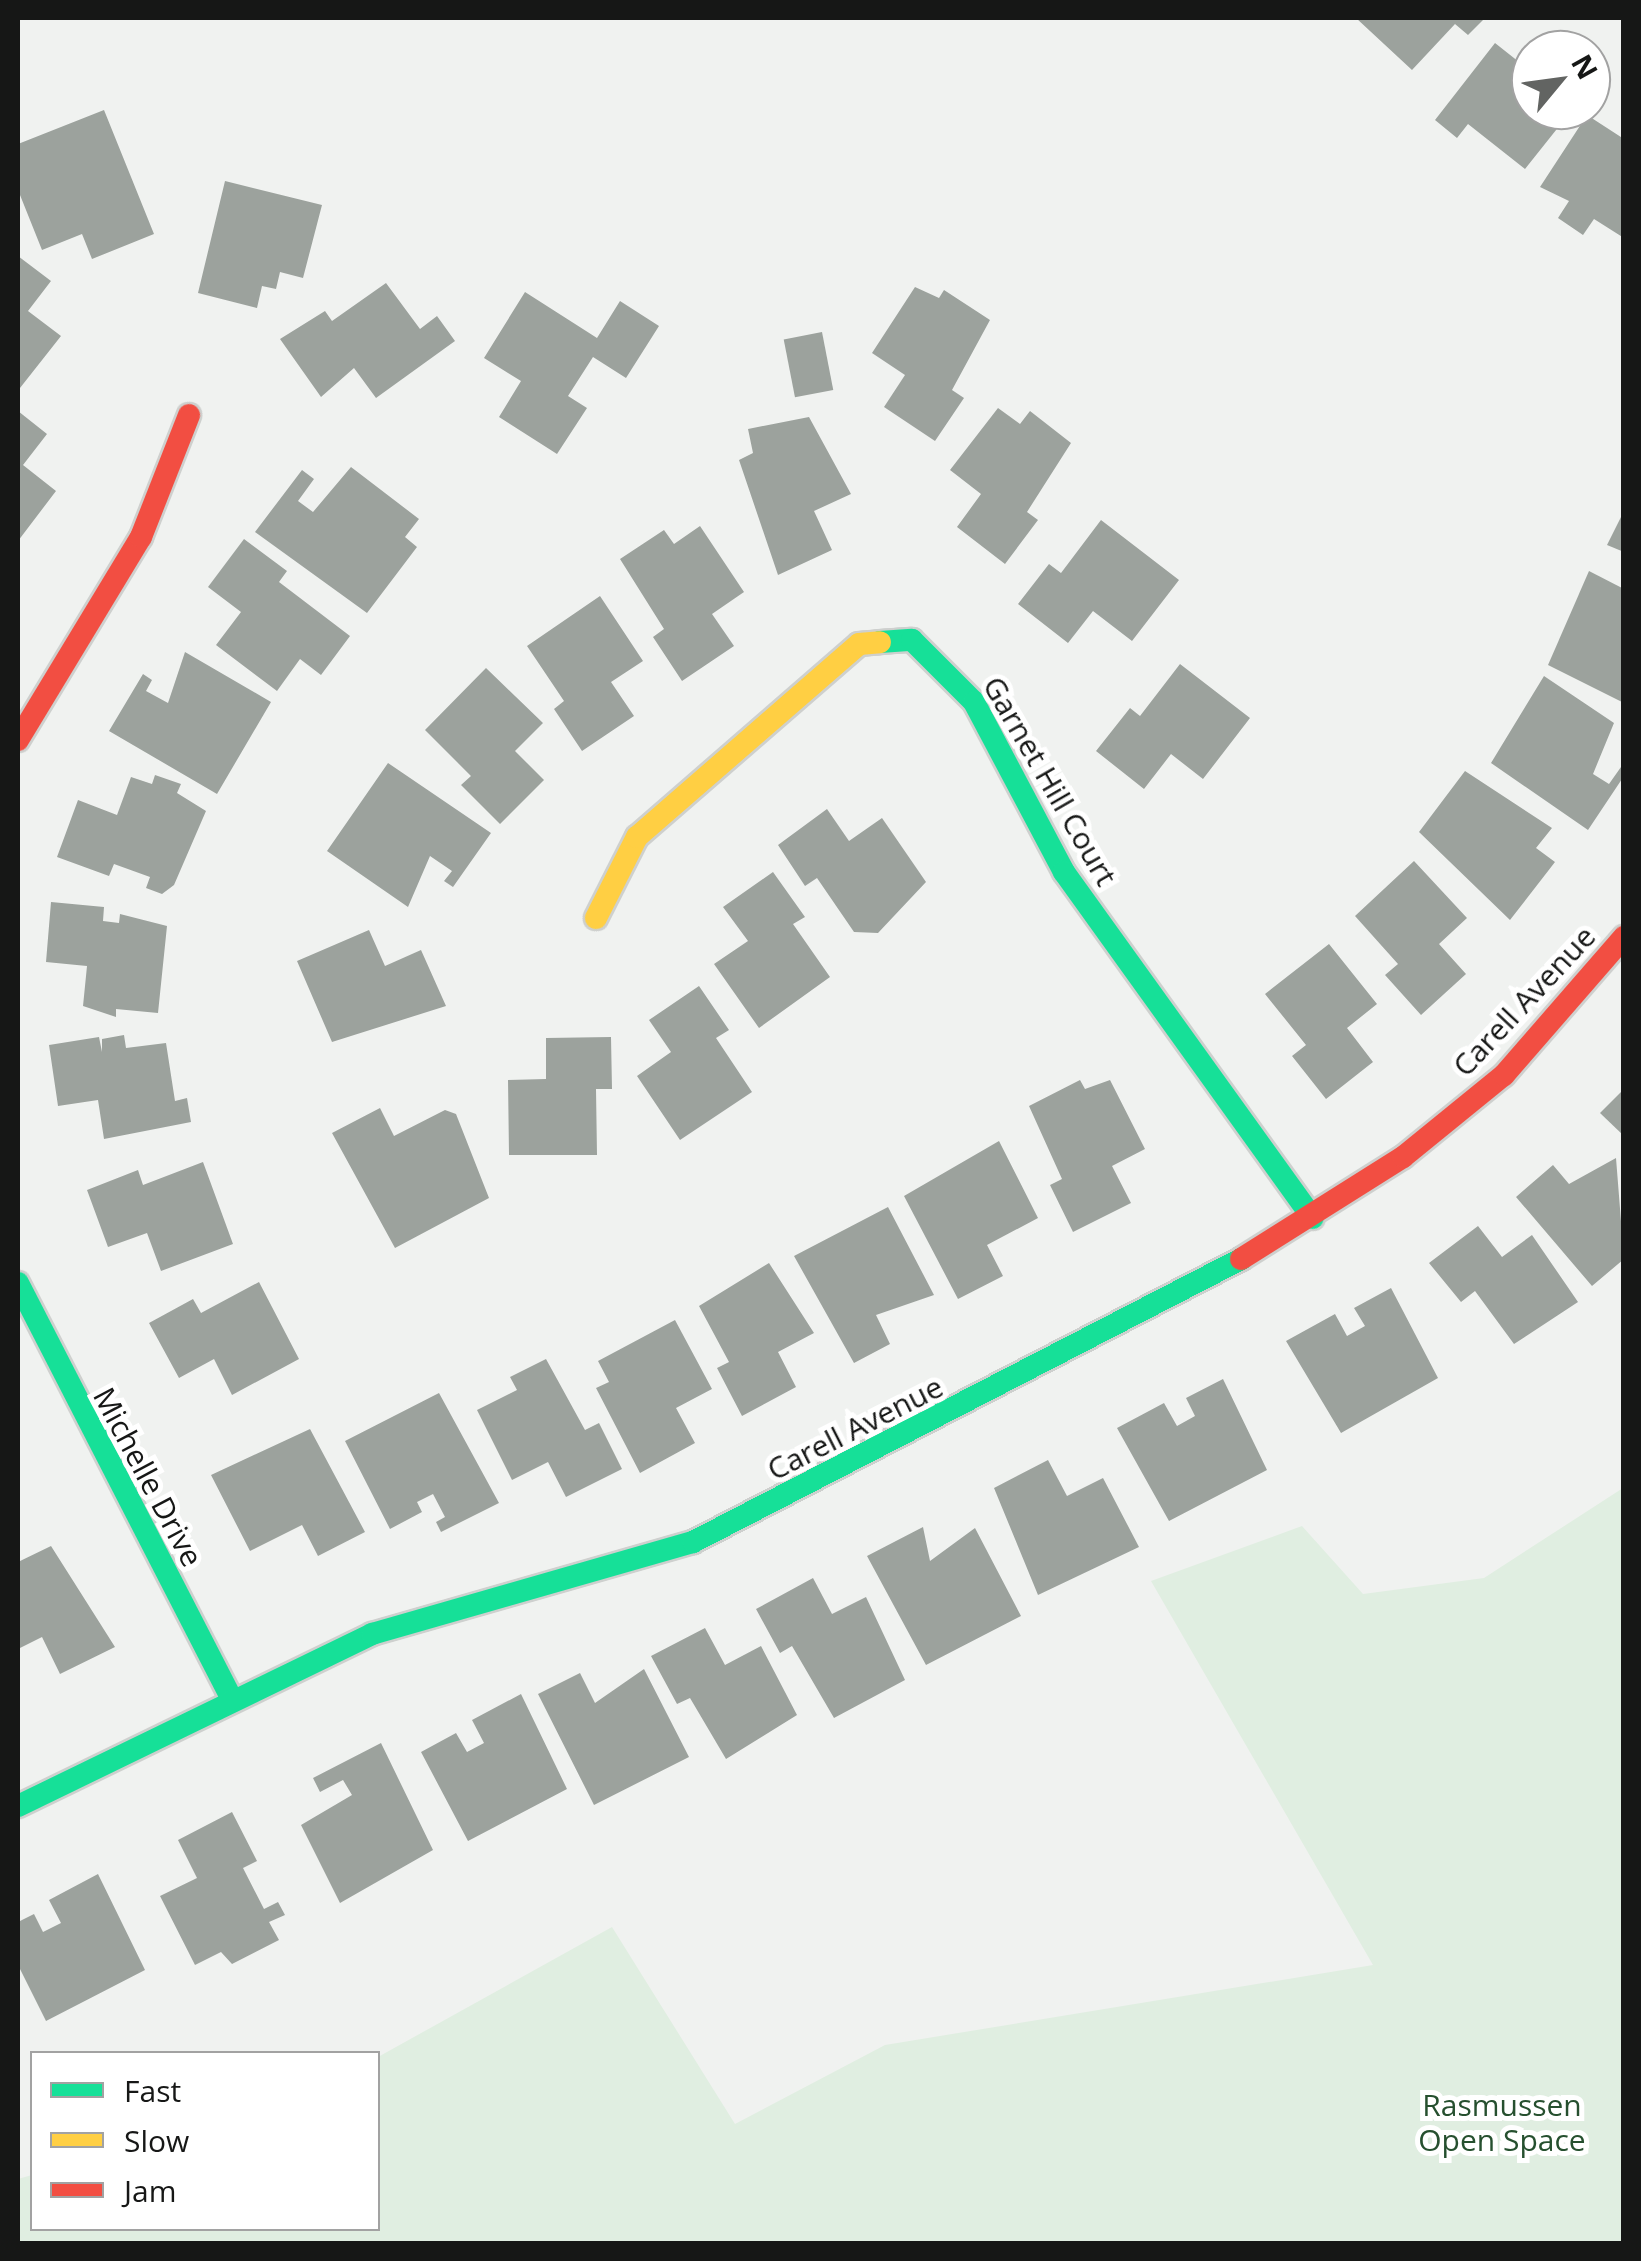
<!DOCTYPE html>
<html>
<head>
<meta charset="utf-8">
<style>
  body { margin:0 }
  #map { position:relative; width:1641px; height:2261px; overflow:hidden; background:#f0f2f0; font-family:"Open Sans",sans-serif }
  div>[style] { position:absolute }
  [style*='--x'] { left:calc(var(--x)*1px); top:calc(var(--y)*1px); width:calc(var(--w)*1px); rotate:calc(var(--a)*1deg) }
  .green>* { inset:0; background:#e0eee1 }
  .building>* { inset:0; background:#9ca29d; transform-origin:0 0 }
  .roads { filter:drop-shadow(2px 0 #ced0ce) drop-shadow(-2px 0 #ced0ce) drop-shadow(0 2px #ced0ce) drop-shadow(0 -2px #ced0ce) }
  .fast>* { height:22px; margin:-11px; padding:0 11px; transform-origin:11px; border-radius:11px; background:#16e098 }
  .slow>* { height:22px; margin:-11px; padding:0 11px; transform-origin:11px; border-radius:11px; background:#ffcf43 }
  .jam>* { height:22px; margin:-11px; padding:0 11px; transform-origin:11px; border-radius:11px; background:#f24e42 }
  span { translate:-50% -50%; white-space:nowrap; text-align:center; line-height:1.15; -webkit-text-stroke:10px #fff; paint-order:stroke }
  .street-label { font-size:30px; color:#161716 }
  .park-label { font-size:30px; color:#26502f }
  .frame { position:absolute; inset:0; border:20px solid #161716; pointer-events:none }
  .legend { position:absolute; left:30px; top:2051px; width:350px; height:180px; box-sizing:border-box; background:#fff; border:2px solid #a2a2a2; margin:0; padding:12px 18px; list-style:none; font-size:30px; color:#161716 }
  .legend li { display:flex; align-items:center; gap:20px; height:50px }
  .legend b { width:50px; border:2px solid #a2a2a2 }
  .north { position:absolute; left:1511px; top:30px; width:100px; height:100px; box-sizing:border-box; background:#fff; border:2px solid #a2a2a2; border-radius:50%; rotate:61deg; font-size:28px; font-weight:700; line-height:40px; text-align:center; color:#161716 }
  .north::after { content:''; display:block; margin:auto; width:35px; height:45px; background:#626462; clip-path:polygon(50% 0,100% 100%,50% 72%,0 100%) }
</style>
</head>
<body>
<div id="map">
  <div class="green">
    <div style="clip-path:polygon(1623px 1488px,1623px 2243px,18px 2243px,18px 2179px,32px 2175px,32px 2228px,378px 2228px,378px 2057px,612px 1927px,735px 2124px,885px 2045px,1373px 1965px,1151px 1581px,1302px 1526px,1363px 1594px,1484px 1578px)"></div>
  </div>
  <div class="building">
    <div style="clip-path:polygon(1356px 18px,1485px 18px,1468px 35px,1455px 24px,1412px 70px)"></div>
    <div style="clip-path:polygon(1495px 43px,1519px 62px,1531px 54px,1531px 110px,1572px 110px,1525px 169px,1468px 124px,1457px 138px,1435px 120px)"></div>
    <div style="clip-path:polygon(104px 110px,154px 234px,92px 259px,82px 234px,42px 250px,18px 190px,18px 144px)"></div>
    <div style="clip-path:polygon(1587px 115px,1624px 139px,1624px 238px,1594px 219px,1583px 235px,1558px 218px,1569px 201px,1540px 187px)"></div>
    <div style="clip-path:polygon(225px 181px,322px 205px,303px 278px,280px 272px,276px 289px,262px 286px,257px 308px,198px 293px)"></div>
    <div style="clip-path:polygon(18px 256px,51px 281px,28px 311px,61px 336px,20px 388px)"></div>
    <div style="clip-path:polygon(386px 283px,420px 329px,437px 316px,455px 341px,376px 398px,354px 368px,321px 397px,280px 339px,325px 311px,332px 321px)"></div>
    <div style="clip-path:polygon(915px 287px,939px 298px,944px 290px,990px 320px,952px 390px,964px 398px,935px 441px,884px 407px,905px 375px,872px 353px)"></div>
    <div style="clip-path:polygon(525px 292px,597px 338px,620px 301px,659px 326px,626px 378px,593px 357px,568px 396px,587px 408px,557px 454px,499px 417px,521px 381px,484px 358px)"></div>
    <div style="left:822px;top:332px;width:59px;height:39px;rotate:79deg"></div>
    <div style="clip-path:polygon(998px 408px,1020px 424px,1030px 411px,1071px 443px,1027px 512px,1038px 520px,1005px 564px,957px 527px,981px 494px,950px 470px)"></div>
    <div style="clip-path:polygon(18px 411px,47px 434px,23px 465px,56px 491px,18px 541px)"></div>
    <div style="clip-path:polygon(809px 417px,851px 494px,814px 511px,832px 550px,778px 575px,739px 460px,753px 453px,748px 429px)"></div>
    <div style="clip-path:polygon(351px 467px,419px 519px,405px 537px,417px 547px,367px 613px,255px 532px,302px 470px,314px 479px,298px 501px,313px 512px)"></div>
    <div style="clip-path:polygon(1624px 511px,1624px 552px,1607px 545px)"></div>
    <div style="clip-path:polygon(1101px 520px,1179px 580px,1132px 641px,1093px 611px,1068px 643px,1018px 604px,1049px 564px,1061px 573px)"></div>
    <div style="clip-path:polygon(700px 526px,744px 592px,712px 614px,734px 646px,682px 681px,653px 637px,664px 629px,620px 559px,664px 530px,674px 544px)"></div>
    <div style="clip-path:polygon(244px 539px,287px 571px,279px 582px,350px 636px,321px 675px,300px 659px,277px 691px,216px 645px,241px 612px,208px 587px)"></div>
    <div style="clip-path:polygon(1589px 571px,1624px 589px,1624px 703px,1548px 665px)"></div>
    <div style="clip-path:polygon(600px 596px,643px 661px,611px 682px,634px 716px,582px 751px,554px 709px,564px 701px,527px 646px)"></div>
    <div style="clip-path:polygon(185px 652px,271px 702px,217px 794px,109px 731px,143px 674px,152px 680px,146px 691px,168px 703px)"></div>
    <div style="clip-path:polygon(1180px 664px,1250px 718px,1203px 779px,1171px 754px,1144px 789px,1096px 751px,1130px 708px,1140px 716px)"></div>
    <div style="clip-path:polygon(486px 668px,543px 723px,515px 751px,544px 780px,500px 824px,461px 785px,471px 776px,425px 730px)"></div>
    <div style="clip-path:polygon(1544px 676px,1614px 723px,1593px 774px,1609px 784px,1621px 767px,1624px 776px,1588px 830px,1491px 763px)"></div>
    <div style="clip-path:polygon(388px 763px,491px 833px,453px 887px,444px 881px,452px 871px,430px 856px,408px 907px,327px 851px)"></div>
    <div style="clip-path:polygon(1465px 771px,1552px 828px,1536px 848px,1555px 862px,1510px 920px,1419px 832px)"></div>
    <div style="clip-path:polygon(155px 775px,181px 784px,177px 793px,206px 811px,174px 885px,162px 894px,146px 888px,150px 877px,114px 864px,109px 876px,57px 857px,78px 800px,117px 815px,131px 777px,152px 784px)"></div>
    <div style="clip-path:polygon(827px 809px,849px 841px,882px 818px,926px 882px,878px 933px,854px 932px,817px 878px,805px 886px,778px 845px)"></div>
    <div style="clip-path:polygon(1414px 861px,1467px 918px,1439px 944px,1466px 974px,1421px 1015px,1385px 975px,1398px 964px,1355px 916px)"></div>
    <div style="clip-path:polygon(773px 872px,805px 917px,793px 924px,830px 977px,759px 1028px,714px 964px,748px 941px,723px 907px)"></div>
    <div style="clip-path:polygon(51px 902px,104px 907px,103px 921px,119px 923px,120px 914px,167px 926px,158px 1013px,116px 1009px,116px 1017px,83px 1006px,87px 966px,46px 962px)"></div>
    <div style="clip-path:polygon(369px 930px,385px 966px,421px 950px,446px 1006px,332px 1042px,297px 961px)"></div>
    <div style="clip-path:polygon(1329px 944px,1377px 1004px,1347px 1028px,1373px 1062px,1326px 1099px,1292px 1056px,1306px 1045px,1265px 994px)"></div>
    <div style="clip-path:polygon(699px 986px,729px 1030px,716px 1038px,752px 1092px,680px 1140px,637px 1076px,671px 1052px,649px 1020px)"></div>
    <div style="clip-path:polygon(124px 1035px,126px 1048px,166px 1043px,175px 1101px,187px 1098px,191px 1122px,104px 1139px,98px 1100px,58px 1106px,49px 1045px,99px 1037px,102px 1052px,102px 1039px)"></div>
    <div style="clip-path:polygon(611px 1037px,612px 1089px,596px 1089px,597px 1155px,509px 1155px,508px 1080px,546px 1079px,546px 1038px)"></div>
    <div style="clip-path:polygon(1080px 1080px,1085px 1089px,1110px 1080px,1145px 1149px,1112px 1166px,1131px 1203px,1073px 1232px,1050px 1185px,1062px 1179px,1029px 1106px)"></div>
    <div style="clip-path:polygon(1624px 1089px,1624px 1136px,1600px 1113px)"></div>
    <div style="clip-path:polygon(380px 1108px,394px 1136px,445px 1110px,456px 1114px,489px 1198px,395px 1248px,332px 1133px)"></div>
    <div style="clip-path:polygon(999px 1141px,1038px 1218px,987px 1245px,1003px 1276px,958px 1299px,904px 1196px)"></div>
    <div style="clip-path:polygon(1616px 1158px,1624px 1259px,1592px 1286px,1516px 1197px,1553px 1165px,1569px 1184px)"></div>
    <div style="clip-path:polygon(203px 1162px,233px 1244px,161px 1271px,147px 1233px,108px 1247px,87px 1190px,138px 1170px,143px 1185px)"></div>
    <div style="clip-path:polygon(888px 1207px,934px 1295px,876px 1315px,890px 1344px,854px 1363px,794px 1256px)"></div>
    <div style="clip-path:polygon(1478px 1226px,1502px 1257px,1532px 1235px,1578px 1302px,1514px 1344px,1475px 1291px,1461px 1302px,1429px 1263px)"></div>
    <div style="clip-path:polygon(769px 1263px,814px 1333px,778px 1352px,796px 1387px,742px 1416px,717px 1368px,729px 1362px,699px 1306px)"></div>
    <div style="clip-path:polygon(259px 1282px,299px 1359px,232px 1395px,214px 1359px,179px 1378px,149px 1323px,193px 1299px,201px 1313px)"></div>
    <div style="clip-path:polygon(1391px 1288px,1438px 1378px,1341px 1433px,1286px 1341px,1335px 1314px,1347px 1336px,1365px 1326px,1354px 1308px)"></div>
    <div style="clip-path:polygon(675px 1320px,712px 1389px,676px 1408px,695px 1443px,640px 1473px,596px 1388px,609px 1382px,598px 1361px)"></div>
    <div style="clip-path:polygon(546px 1359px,585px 1430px,599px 1423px,622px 1469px,566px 1497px,548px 1462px,512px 1480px,477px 1410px,517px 1390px,510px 1377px)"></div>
    <div style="clip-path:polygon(1223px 1379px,1267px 1470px,1169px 1521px,1117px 1428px,1164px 1403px,1177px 1426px,1195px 1416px,1186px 1398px)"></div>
    <div style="clip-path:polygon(439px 1393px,499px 1503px,441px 1532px,436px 1522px,445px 1517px,433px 1494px,417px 1502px,422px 1512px,390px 1529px,345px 1441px)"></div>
    <div style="clip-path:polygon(310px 1429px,365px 1532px,318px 1556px,302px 1525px,250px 1551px,211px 1475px)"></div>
    <div style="clip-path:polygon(1048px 1460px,1067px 1496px,1103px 1478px,1139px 1547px,1038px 1595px,994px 1488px)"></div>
    <div style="clip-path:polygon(923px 1527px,930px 1561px,975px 1528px,1021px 1616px,926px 1665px,867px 1556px)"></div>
    <div style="clip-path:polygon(51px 1546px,115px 1647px,60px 1674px,42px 1637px,18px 1649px,18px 1562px)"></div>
    <div style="clip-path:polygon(813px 1578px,832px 1614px,866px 1597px,905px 1680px,834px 1718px,792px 1646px,780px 1653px,756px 1609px)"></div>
    <div style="clip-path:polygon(705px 1628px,725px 1665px,761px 1646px,797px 1715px,726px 1759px,690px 1698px,677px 1704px,651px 1656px)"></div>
    <div style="clip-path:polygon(644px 1669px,689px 1757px,594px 1805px,538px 1694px,580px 1673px,595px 1703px)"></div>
    <div style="clip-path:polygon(521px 1694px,567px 1789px,468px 1841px,421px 1752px,456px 1733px,467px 1752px,484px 1743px,472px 1720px)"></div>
    <div style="clip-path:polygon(381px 1743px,433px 1850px,340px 1903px,301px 1825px,352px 1795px,343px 1780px,320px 1792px,313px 1778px)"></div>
    <div style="clip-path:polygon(232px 1812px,257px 1861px,243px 1868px,264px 1909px,278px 1902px,285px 1915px,269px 1922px,279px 1940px,232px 1964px,221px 1952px,195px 1965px,160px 1896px,197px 1878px,178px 1840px)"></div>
    <div style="clip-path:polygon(98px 1874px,145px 1970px,46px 2021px,18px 1965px,18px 1922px,34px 1914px,43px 1932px,61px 1923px,49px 1900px)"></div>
  </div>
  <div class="roads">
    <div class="fast">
      <div style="--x:880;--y:642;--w:32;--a:-4"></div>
      <div style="--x:912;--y:640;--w:88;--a:45"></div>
      <div style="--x:974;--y:702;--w:192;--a:62.1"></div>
      <div style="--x:1064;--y:872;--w:426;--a:54.3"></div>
      <div style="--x:18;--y:1283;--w:464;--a:62.8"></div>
      <div style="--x:18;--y:1806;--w:394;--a:-25.9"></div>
      <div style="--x:372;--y:1634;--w:334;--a:-16"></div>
      <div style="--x:693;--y:1542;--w:617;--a:-27.31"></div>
    </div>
    <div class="slow">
      <div style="--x:596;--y:918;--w:91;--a:-63.2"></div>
      <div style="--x:637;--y:837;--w:294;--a:-41"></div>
      <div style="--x:859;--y:644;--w:21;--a:-5"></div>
    </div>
    <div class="jam">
      <div style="--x:18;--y:740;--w:237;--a:-58.8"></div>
      <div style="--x:141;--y:537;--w:131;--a:-68.5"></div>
      <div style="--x:1241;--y:1259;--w:191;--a:-32.2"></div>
      <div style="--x:1403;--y:1157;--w:130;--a:-39.1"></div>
      <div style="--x:1504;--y:1075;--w:183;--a:-49"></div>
    </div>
  </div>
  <div class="street-label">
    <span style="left:1050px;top:781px;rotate:60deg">Garnet Hill Court</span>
    <span style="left:1524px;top:1001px;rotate:-47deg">Carell Avenue</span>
    <span style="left:855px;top:1428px;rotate:-27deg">Carell Avenue</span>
    <span style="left:148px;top:1477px;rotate:62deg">Michelle Drive</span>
  </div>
  <div class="park-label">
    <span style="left:1502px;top:2122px">Rasmussen<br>Open Space</span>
  </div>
  <div class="frame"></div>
  <ul class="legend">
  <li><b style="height:12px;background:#16e098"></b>Fast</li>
  <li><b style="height:12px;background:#ffcf43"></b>Slow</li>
  <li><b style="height:12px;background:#f24e42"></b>Jam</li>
  </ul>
  <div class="north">N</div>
</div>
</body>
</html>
